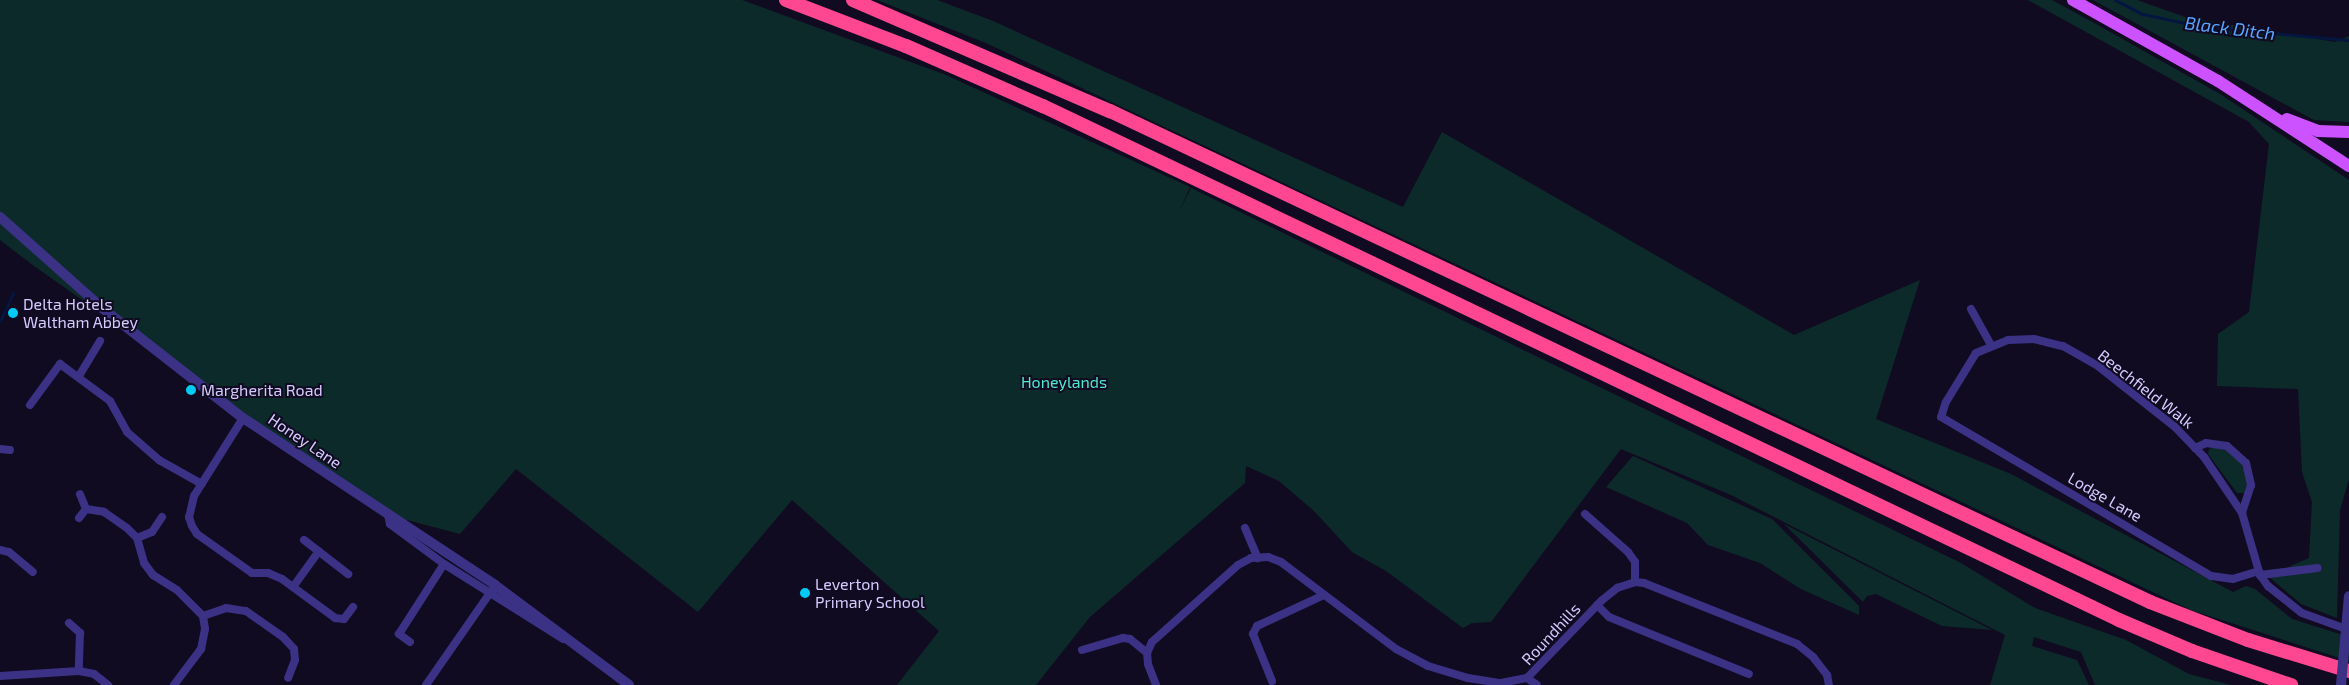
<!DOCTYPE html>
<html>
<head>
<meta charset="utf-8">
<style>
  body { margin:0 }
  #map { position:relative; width:2349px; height:685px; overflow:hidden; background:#100b21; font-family:"Exo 2",sans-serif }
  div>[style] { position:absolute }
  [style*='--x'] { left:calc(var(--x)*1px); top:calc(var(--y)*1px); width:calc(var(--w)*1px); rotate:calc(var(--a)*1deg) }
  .green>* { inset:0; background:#0d2a2b }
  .stream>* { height:3px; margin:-1.5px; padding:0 1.5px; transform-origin:1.5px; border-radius:1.5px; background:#041640 }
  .minor>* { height:8px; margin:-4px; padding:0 4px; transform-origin:4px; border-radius:4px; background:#3b3185 }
  .tertiary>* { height:10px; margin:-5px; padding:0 5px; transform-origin:5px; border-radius:5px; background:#3b3185 }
  .primary>* { height:12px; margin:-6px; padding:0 6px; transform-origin:6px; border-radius:6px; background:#cc52ff }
  .motorway>* { height:14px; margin:-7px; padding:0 7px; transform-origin:7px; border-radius:7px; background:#ff4690 }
  .tertiary-bridge>* { height:10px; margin:-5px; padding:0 5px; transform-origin:5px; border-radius:5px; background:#3b3185 }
  .dots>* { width:14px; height:14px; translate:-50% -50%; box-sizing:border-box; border:2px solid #100b21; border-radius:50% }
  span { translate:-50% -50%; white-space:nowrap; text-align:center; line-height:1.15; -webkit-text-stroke:4px #100b21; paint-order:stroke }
  .poi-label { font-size:16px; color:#d5cbff }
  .left { translate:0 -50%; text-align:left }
  .park-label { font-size:16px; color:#4ceacf }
  .street-label { font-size:16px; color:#d5cbff }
  .water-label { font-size:18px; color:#59a5ff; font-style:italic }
</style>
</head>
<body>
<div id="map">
  <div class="green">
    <div style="clip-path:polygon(0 0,742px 0,946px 75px,1190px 187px,1180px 210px,1191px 188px,1961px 563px,2035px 608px,2126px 640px,2189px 674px,2231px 685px,2095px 685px,2081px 652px,2034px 637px,2032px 646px,2077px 660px,2089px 685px,1990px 685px,2005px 635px,1731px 495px,1621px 449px,1491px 622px,1472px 623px,1463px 628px,1386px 571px,1352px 552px,1314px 511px,1279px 481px,1246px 466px,1245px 483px,1090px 617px,1036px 685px,897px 685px,939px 631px,792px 500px,698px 612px,516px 469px,460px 534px,388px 515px,34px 266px,0 240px)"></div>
    <div style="clip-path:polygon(877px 0,937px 0,993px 21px,1403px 207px,1442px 132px,1794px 335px,1920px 280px,1876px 419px,2011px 474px,2233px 592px,2246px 586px,2255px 589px,2292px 619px,2349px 637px,2349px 661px,2191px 610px,986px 43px)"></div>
    <div style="clip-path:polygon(2028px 0,2052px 0,2096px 24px,2220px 94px,2349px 180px,2349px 479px,2340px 510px,2337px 618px,2301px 604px,2268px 576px,2309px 558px,2312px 502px,2302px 472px,2298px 389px,2217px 386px,2218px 334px,2249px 312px,2269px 144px,2249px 122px)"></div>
    <div style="clip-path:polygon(2093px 0,2137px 0,2185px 17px,2335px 42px,2349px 36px,2349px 122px,2314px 120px)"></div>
    <div style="clip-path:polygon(2215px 447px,2224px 448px,2240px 461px,2248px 480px,2245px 493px,2237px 493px,2208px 454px,2209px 449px)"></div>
    <div style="clip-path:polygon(1633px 456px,1772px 519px,1859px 606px,1859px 615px,1801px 589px,1760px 563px,1708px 545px,1687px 523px,1606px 487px)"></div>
    <div style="clip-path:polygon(1784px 524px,1992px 630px,1942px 626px,1876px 594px,1867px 596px,1863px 602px)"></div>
  </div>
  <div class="stream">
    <div style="--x:2115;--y:0;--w:31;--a:27"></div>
    <div style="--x:2143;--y:14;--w:61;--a:12.2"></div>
    <div style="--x:2203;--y:27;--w:147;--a:5.1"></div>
    <div style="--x:0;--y:321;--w:31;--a:-65"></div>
  </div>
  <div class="minor">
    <div style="--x:1971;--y:309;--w:41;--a:60.9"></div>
    <div style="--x:79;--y:376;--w:41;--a:-59"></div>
    <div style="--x:30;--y:405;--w:51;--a:-53.8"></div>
    <div style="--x:60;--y:364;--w:62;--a:36.5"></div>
    <div style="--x:110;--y:401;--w:35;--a:61"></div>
    <div style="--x:127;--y:432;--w:43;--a:41.2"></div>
    <div style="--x:159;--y:460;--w:49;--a:29.2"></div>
    <div style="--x:243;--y:418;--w:92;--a:122.1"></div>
    <div style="--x:194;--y:496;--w:22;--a:103"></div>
    <div style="--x:189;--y:517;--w:9;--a:72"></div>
    <div style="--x:192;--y:526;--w:9;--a:58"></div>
    <div style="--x:197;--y:534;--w:67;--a:35.3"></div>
    <div style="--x:252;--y:573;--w:16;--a:0"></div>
    <div style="--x:268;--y:573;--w:15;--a:23"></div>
    <div style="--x:282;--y:579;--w:66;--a:36.3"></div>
    <div style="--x:335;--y:618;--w:9;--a:6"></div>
    <div style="--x:344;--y:619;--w:15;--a:-53"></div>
    <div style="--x:2195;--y:448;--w:12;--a:-24"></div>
    <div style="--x:2206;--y:443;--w:21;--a:8"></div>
    <div style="--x:2227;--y:446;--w:25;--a:42"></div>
    <div style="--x:2246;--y:463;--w:23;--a:77"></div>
    <div style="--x:2251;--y:485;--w:29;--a:108"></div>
    <div style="--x:0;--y:449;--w:10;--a:6"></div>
    <div style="--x:86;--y:509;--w:18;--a:9"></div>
    <div style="--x:104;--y:512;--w:28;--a:35"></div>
    <div style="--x:127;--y:528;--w:14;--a:45"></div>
    <div style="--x:137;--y:538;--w:26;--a:74"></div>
    <div style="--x:144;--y:563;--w:15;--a:53"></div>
    <div style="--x:153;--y:575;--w:28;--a:32"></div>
    <div style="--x:177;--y:590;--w:37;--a:45"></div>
    <div style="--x:203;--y:616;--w:13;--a:81"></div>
    <div style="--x:205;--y:629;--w:20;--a:101"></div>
    <div style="--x:201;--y:649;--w:45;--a:126.9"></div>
    <div style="--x:1585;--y:514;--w:57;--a:41.5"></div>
    <div style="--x:1628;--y:552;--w:12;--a:55"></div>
    <div style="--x:1635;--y:562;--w:20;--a:90"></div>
    <div style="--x:388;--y:515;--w:9;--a:77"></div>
    <div style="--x:390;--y:524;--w:67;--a:36.5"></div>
    <div style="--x:444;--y:564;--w:141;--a:32.2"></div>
    <div style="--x:79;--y:518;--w:11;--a:-52"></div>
    <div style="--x:86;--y:509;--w:16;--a:-112"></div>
    <div style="--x:1245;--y:528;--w:33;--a:67"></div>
    <div style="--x:137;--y:538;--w:16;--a:-22"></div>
    <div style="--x:152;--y:532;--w:18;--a:-56"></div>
    <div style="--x:304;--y:540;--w:56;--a:37.7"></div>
    <div style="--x:0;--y:550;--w:9;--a:13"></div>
    <div style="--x:9;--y:552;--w:31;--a:40"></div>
    <div style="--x:2259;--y:571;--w:27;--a:163"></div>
    <div style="--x:2233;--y:579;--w:22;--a:-172"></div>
    <div style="--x:2211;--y:576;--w:313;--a:-149.5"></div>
    <div style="--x:1941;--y:417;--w:16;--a:-72"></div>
    <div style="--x:1946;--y:402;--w:57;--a:-58.5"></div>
    <div style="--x:1976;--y:353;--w:35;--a:-22"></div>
    <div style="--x:2008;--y:340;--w:26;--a:-2"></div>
    <div style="--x:2034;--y:339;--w:30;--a:14"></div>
    <div style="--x:2063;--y:346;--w:40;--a:29.7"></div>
    <div style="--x:2098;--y:366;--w:98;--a:38.4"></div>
    <div style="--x:2175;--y:427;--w:42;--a:46"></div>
    <div style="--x:2204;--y:457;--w:68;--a:55.8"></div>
    <div style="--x:2242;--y:513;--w:65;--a:73.8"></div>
    <div style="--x:2260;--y:575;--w:14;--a:54"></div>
    <div style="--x:2268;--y:586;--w:43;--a:38.5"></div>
    <div style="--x:2302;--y:613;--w:50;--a:19.9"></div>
    <div style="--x:2260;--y:575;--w:58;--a:-6.9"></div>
    <div style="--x:293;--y:587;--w:44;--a:-54.2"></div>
    <div style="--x:1597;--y:605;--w:17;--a:45"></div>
    <div style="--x:1609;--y:617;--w:151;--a:22.2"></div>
    <div style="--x:203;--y:616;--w:24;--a:-19"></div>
    <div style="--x:226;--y:608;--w:20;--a:9"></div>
    <div style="--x:246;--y:611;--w:45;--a:35.1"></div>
    <div style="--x:283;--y:637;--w:16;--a:47"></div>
    <div style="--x:294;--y:649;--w:11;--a:85"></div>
    <div style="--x:295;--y:660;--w:19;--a:111"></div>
    <div style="--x:69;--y:623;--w:15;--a:42"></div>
    <div style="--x:80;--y:633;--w:38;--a:92"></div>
    <div style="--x:410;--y:642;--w:14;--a:-144"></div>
    <div style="--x:399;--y:634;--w:83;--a:-57.3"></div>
    <div style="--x:1082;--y:650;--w:43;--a:-16.3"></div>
    <div style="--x:1123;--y:638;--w:7;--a:8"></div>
    <div style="--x:1130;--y:639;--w:22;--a:39"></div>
    <div style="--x:0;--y:676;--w:79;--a:-3.6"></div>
    <div style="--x:79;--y:671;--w:15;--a:11"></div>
    <div style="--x:94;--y:674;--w:18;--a:38"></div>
    <div style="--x:1527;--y:678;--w:12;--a:35"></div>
    <div style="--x:1272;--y:681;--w:51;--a:-112"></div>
    <div style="--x:1253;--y:634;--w:9;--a:-63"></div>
    <div style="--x:1257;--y:626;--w:74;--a:-24.8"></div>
    <div style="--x:426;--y:685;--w:116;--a:-55.2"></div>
    <div style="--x:1156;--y:685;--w:22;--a:-111"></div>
    <div style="--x:1148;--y:664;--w:11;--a:-95"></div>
    <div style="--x:1147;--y:653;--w:12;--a:-66"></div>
    <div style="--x:1152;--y:642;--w:115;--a:-41.8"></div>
    <div style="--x:1238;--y:565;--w:15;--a:-28"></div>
    <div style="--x:1251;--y:558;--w:17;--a:-3"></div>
    <div style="--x:1268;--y:557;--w:14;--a:21"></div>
    <div style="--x:1281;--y:562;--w:144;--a:37.1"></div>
    <div style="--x:1396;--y:649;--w:36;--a:28"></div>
    <div style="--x:1428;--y:666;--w:42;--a:16.7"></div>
    <div style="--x:1468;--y:678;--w:33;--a:9"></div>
    <div style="--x:1501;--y:683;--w:26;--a:-11"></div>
    <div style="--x:1527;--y:678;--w:107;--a:-46.1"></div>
    <div style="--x:1601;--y:601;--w:21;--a:-39"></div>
    <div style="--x:1617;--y:588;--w:19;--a:-18"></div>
    <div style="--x:1635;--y:582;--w:9;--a:6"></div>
    <div style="--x:1644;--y:583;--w:165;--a:21.7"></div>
    <div style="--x:1797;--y:644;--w:21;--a:39"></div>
    <div style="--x:1813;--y:657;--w:23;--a:52"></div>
    <div style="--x:1827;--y:675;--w:10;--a:79"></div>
  </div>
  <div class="tertiary">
    <div style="--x:0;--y:217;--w:137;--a:41.7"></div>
    <div style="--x:102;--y:308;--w:179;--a:38"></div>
    <div style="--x:243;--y:418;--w:302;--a:33.5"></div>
    <div style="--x:495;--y:585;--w:167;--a:36.7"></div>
  </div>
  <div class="primary">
    <div style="--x:2073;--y:0;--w:166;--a:29.2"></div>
    <div style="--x:2218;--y:81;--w:156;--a:33"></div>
    <div style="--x:2287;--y:119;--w:33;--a:21"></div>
    <div style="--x:2318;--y:131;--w:31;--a:2"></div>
  </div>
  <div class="motorway">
    <div style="--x:786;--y:0;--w:129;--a:21"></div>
    <div style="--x:906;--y:46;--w:150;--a:23.7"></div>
    <div style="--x:1043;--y:106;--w:1192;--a:25.53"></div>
    <div style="--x:2119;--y:620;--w:79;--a:23"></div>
    <div style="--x:2192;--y:651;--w:105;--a:19"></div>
    <div style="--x:853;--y:0;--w:280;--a:23.4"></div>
    <div style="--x:1110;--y:111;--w:1150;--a:25.27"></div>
    <div style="--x:2150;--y:602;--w:105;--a:21.2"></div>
    <div style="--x:2248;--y:640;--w:106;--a:17.1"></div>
  </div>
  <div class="tertiary-bridge">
    <div style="--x:2341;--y:685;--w:89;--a:-84.9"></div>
  </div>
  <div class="dots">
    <div style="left:13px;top:313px;background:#00caf6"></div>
    <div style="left:191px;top:390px;background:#00caf6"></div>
    <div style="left:805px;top:593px;background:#00caf6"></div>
  </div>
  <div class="poi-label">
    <span class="left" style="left:23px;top:313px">Delta Hotels<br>Waltham Abbey</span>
    <span class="left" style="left:201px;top:390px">Margherita Road</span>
    <span class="left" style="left:815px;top:593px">Leverton<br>Primary School</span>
  </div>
  <div class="park-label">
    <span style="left:1064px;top:382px">Honeylands</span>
  </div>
  <div class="street-label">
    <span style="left:2146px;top:389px;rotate:38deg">Beechfield Walk</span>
    <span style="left:305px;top:441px;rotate:34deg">Honey Lane</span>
    <span style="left:2105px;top:497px;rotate:30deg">Lodge Lane</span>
    <span style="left:1551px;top:634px;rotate:-47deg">Roundhills</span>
  </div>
  <div class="water-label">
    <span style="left:2230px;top:28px;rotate:7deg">Black Ditch</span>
  </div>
</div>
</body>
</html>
